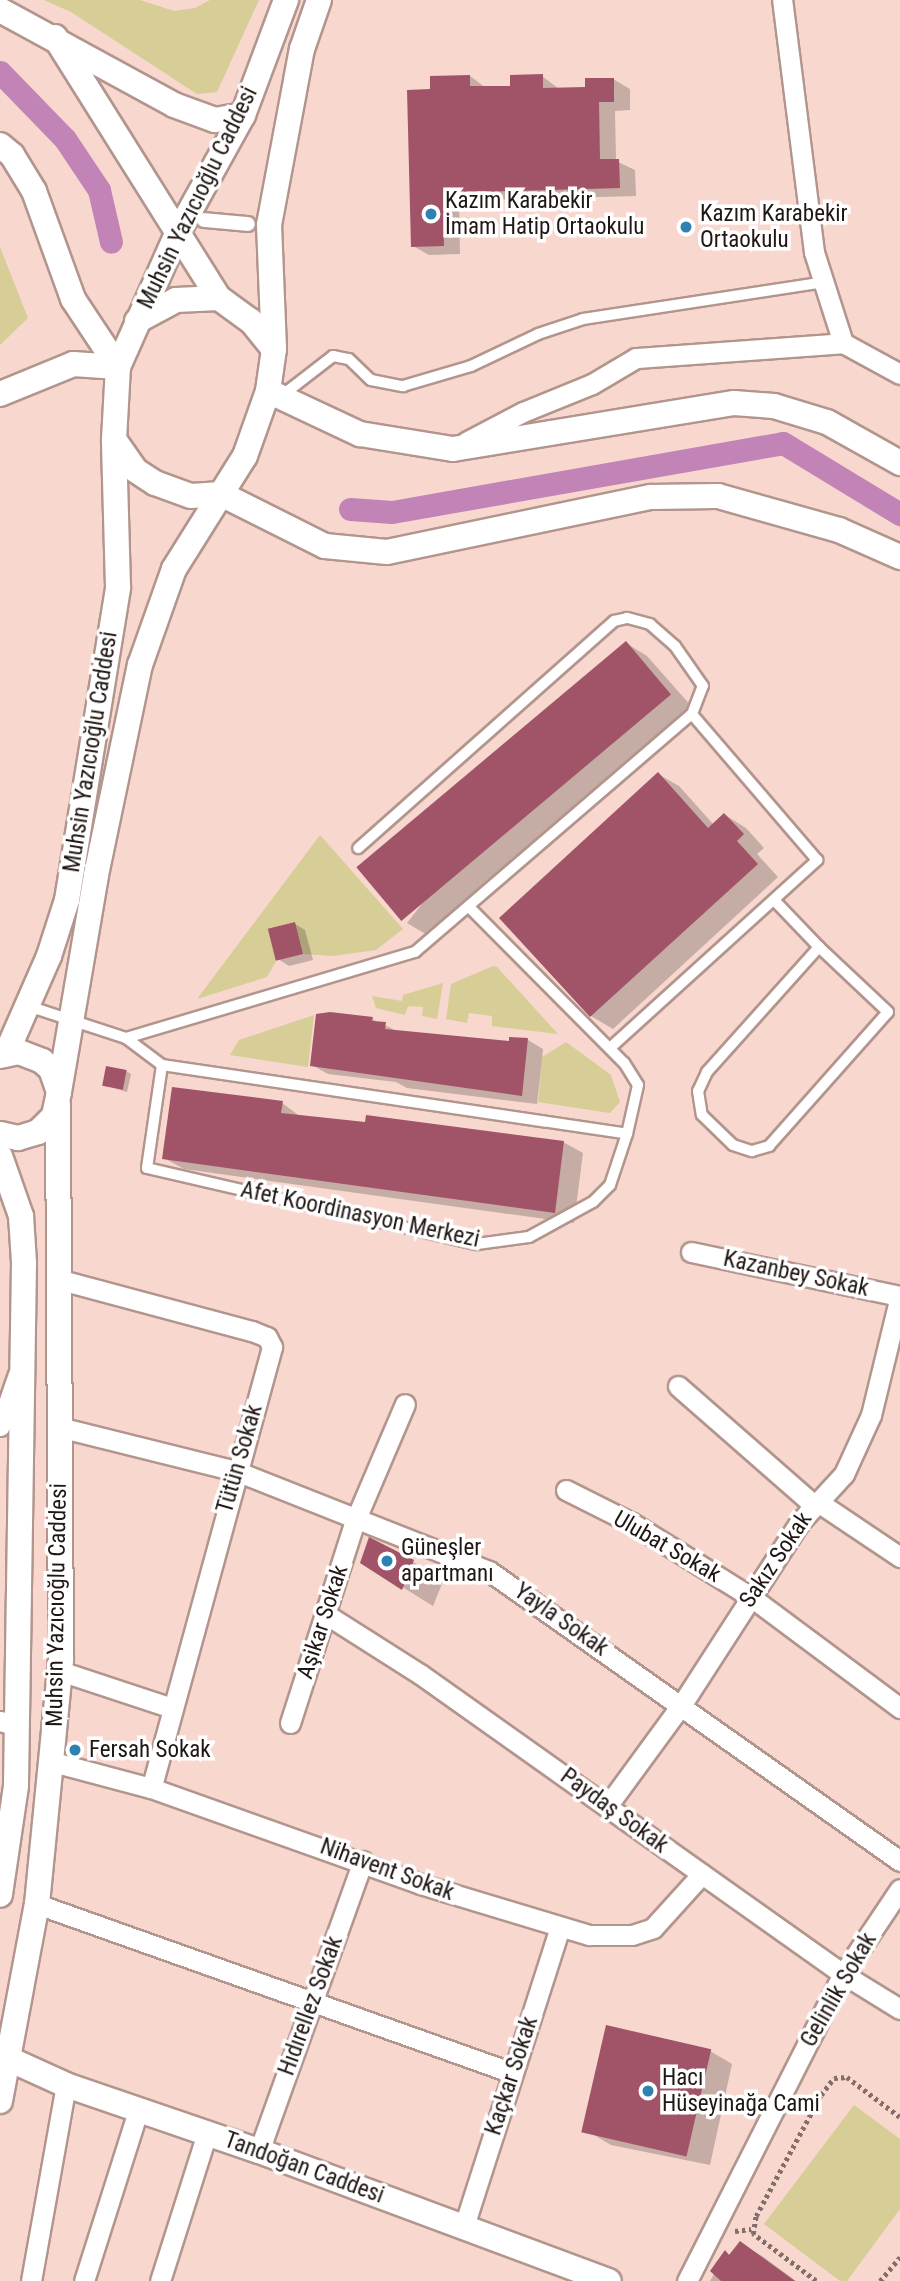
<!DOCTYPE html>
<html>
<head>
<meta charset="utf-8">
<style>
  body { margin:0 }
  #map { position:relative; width:900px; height:2281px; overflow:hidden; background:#f7d7ce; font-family:"Roboto Condensed",sans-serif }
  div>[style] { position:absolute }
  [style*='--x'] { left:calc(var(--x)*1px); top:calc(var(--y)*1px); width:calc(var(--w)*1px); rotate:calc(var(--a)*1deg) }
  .green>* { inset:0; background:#d7cd97 }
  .shadow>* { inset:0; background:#0003 }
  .canal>* { height:23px; margin:-11.5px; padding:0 11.5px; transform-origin:11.5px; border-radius:11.5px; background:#c283b7 }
  .building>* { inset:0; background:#a15368; transform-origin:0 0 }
  .path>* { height:4.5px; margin-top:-2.25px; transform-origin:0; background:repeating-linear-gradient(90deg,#836e69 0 3.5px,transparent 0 7px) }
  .roads { filter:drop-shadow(2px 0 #b2958d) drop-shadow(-2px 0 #b2958d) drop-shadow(0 2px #b2958d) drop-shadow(0 -2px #b2958d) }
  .service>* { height:10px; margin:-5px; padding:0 5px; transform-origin:5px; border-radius:5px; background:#fff }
  .pedestrian>* { height:14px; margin:-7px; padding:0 7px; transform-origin:7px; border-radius:7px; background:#fff }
  .minor>* { height:19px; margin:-9.5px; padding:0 9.5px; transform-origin:9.5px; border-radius:9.5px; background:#fff }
  .tertiary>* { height:24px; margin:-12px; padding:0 12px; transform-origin:12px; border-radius:12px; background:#fff }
  .dots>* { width:19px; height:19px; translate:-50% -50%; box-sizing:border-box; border:4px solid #fff; border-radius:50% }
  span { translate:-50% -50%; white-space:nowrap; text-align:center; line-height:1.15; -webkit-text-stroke:7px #fff; paint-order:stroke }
  .street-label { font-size:23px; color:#201613 }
  .poi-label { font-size:23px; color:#201613 }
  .left { translate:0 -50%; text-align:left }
</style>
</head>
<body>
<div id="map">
  <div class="green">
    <div style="clip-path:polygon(44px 0,140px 0,174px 11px,195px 8px,210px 0,259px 0,217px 92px,197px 94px,71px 12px)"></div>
    <div style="clip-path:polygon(0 247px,28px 318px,0 345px)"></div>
    <div style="clip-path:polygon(320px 835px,403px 929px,376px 950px,333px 956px,303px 954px,295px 922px,269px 929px,276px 961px,267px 977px,197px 999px)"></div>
    <div style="clip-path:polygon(493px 966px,497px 967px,558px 1034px,492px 1026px,492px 1016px,469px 1013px,467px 1023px,446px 1019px,451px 984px)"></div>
    <div style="clip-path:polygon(443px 983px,437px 1019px,422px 1016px,423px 1007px,408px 1006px,405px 1015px,376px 1008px,372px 996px,402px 1001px,403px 995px)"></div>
    <div style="clip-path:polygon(314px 1015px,308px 1067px,230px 1055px,239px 1040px)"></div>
    <div style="clip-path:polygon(566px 1042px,611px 1075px,620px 1102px,610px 1113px,538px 1102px,542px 1057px)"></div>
    <div style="clip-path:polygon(854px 2105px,900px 2139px,900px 2209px,847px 2281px,840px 2281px,764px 2224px)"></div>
  </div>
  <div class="shadow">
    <div style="clip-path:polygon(470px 76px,486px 88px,512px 87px,542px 76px,559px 89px,587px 88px,613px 79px,630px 89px,630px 110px,615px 111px,616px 161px,635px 170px,636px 196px,459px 201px,460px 254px,429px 255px,413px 246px,432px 91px)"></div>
    <div style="clip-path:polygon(626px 643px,647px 656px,692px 707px,429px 936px,407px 923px)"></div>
    <div style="clip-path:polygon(658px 774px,679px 786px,714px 825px,725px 815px,746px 828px,764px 848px,757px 854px,778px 877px,613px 1029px,591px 1016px,501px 918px)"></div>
    <div style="clip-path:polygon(295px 924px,305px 930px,313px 960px,289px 966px,278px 959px)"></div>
    <div style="clip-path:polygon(372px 1019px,399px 1032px,510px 1043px,511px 1039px,528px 1040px,543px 1049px,537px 1104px,407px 1088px,396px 1082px,328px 1074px,312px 1065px)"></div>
    <div style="clip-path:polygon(126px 1071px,131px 1074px,127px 1092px,104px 1085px)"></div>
    <div style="clip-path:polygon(282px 1103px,301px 1117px,563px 1142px,583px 1153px,574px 1223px,184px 1169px,164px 1158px)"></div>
    <div style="clip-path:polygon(362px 1562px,413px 1562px,444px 1579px,433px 1606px)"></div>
    <div style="clip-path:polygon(710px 2051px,732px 2064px,710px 2165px,611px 2145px,589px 2132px)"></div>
    <div style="clip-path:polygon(740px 2243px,762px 2256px,796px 2281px,710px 2281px,726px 2253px,731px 2255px)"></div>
  </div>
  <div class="canal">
    <div style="--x:0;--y:72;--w:93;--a:45.9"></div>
    <div style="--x:65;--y:139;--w:61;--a:56.3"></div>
    <div style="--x:99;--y:190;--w:53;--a:77"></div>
    <div style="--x:350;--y:509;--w:42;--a:4.1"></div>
    <div style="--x:392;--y:512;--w:397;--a:-10"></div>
    <div style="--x:783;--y:443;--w:137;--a:31.3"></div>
  </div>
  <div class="building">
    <div style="clip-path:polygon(543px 74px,543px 88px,585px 87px,585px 78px,614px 78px,614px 102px,599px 102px,600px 159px,619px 159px,620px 188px,443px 193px,444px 246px,411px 247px,407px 90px,430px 89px,430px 76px,470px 75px,470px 86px,510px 86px,510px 75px)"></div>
    <div style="left:626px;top:641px;width:70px;height:352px;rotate:50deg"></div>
    <div style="clip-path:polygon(658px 772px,708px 828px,724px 813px,744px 834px,737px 841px,758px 864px,590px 1017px,499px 918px)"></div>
    <div style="left:295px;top:922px;width:33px;height:28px;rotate:76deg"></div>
    <div style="clip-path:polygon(330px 1012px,373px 1017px,372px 1021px,386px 1022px,385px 1029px,509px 1041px,509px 1037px,528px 1038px,522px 1096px,310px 1066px,316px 1014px)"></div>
    <div style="left:106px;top:1066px;width:21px;height:20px;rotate:11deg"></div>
    <div style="clip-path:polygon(172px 1087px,283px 1101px,281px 1113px,365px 1122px,366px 1115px,564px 1141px,555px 1213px,162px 1159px)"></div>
    <div style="clip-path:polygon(369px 1537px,414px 1560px,402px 1590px,360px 1563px)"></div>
    <div style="left:606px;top:2025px;width:108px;height:110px;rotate:13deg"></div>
    <div style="clip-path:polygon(740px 2241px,795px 2281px,721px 2281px,710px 2271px,725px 2250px,729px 2255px)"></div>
  </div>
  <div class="path">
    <div style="--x:735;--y:2231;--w:16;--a:-7"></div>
    <div style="--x:816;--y:2281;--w:79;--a:-143.3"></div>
    <div style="--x:753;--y:2234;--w:18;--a:-81"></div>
    <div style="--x:756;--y:2216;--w:137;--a:-61.8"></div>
    <div style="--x:821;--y:2095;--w:21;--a:-53"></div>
    <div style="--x:834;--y:2078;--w:13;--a:-4"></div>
    <div style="--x:847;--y:2077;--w:66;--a:37"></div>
    <div style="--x:880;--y:2281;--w:31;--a:-50"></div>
  </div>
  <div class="roads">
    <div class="service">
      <div style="--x:280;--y:397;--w:67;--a:-37.7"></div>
      <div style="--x:333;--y:356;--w:16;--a:11"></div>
      <div style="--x:349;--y:359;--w:30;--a:44"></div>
      <div style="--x:371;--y:380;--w:33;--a:11"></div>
      <div style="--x:403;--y:386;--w:71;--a:-16.4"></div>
      <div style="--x:471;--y:366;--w:74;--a:-25.5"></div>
      <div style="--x:538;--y:334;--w:47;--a:-18.4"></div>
      <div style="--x:583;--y:319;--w:244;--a:-8.7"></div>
      <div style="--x:774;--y:900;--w:65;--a:46.2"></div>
      <div style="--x:819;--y:947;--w:168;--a:131.9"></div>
      <div style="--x:707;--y:1072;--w:21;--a:115"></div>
      <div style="--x:698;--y:1091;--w:24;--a:81"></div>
      <div style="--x:702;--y:1115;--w:43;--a:44.1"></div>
      <div style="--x:733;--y:1145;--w:20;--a:18"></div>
      <div style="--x:752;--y:1151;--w:18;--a:-16"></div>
      <div style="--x:769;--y:1146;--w:179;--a:-48.4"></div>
      <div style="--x:888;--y:1012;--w:95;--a:-136.7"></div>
      <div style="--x:28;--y:1006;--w:103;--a:18.1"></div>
      <div style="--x:126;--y:1038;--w:302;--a:-16.6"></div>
      <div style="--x:415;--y:952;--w:365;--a:-40.7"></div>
      <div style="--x:692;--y:714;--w:30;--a:-69"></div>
      <div style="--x:703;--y:686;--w:49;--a:-125"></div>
      <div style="--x:675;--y:646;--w:33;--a:-139"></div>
      <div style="--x:650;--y:624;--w:24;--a:-165"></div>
      <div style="--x:627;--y:618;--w:13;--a:167"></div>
      <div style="--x:614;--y:621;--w:342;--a:138.4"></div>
      <div style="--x:126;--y:1038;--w:45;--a:36.9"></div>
      <div style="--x:162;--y:1065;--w:470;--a:8.4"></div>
      <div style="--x:627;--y:1134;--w:50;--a:-77.3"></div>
      <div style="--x:638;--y:1085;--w:26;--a:-122"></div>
      <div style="--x:624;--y:1063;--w:220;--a:-134.8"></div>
      <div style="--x:610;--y:1048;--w:280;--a:-42.2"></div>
      <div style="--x:817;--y:860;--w:192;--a:-130.6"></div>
      <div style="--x:162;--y:1065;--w:104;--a:98.3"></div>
      <div style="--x:147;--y:1168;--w:339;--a:13"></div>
      <div style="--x:477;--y:1244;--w:52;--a:-7.7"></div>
      <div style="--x:529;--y:1237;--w:73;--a:-28.7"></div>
      <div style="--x:593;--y:1202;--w:24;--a:-45"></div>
      <div style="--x:610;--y:1185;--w:54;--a:-71.6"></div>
    </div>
    <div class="pedestrian">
      <div style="--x:204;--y:220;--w:44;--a:5.2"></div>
    </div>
    <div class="minor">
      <div style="--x:843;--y:343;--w:65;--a:28.5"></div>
      <div style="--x:466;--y:442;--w:64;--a:-27.8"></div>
      <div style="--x:523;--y:412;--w:74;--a:-22.1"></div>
      <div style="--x:592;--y:384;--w:51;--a:-30.6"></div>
      <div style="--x:636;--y:358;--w:208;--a:-4.1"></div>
      <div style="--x:843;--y:343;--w:96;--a:-107.7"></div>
      <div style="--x:814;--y:252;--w:254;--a:-97.2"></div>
      <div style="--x:691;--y:1252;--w:214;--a:11.9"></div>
      <div style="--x:61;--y:1280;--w:198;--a:15"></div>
      <div style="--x:252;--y:1331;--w:16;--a:22"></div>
      <div style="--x:267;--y:1337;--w:11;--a:63"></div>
      <div style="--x:272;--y:1347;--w:457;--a:105.3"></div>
      <div style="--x:678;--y:1386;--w:181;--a:41.2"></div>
      <div style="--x:0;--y:1426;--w:55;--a:-70.9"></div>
      <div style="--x:59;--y:1427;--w:182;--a:14"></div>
      <div style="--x:236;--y:1471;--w:272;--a:21.6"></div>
      <div style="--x:489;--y:1571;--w:503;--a:35.21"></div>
      <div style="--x:566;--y:1490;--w:74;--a:26.6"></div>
      <div style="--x:632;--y:1523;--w:140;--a:31.9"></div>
      <div style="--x:751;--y:1597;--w:186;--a:36.7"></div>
      <div style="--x:818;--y:1502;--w:99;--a:33.9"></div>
      <div style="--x:327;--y:1615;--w:110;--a:32.4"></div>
      <div style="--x:420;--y:1674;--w:519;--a:35.35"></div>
      <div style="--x:843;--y:1974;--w:67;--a:31.6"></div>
      <div style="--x:60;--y:1671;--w:118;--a:18.3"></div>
      <div style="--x:0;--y:1721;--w:19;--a:16"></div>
      <div style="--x:290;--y:1723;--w:212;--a:-72.2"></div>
      <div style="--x:355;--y:1521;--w:127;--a:-66.9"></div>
      <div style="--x:53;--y:1762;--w:101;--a:14.9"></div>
      <div style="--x:151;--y:1788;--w:286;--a:19.6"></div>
      <div style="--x:420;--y:1884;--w:177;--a:16.8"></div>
      <div style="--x:589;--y:1935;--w:43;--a:0"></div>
      <div style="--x:632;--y:1935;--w:22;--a:-18"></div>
      <div style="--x:653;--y:1928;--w:73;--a:-47.8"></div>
      <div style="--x:608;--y:1805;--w:125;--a:-53.8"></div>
      <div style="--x:682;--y:1704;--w:216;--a:-57.1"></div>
      <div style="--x:799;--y:1523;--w:67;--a:-47.4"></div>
      <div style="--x:844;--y:1474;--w:65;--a:-65.4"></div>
      <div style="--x:871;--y:1415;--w:122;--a:-76.3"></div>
      <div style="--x:37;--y:1904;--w:505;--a:19.55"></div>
      <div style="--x:259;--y:2151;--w:308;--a:-70.3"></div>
      <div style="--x:464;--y:2226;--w:314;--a:-72.2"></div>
      <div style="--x:31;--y:2281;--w:199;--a:-79.9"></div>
      <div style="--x:84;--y:2281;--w:178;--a:-72.4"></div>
      <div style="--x:160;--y:2281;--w:155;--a:-72.4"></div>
      <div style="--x:687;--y:2281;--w:344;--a:-63.1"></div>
      <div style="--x:843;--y:1974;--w:102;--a:-56.2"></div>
    </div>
    <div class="tertiary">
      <div style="--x:0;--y:10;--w:198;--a:28.6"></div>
      <div style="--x:174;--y:105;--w:44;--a:20.1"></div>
      <div style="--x:215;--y:120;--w:28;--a:-10"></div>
      <div style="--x:55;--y:37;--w:308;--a:57.9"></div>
      <div style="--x:0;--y:145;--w:16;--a:40"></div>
      <div style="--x:12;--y:155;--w:42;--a:58.6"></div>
      <div style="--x:34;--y:191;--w:115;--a:70.1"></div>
      <div style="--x:73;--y:299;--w:82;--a:56.5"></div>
      <div style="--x:137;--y:321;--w:44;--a:-28.3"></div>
      <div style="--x:176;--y:300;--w:43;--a:-2.7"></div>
      <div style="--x:219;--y:298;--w:39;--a:36"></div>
      <div style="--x:251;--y:321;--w:36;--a:51"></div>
      <div style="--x:268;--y:391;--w:102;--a:25.1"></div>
      <div style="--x:360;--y:434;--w:94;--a:9.2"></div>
      <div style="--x:453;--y:449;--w:285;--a:-9.3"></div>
      <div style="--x:734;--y:403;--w:40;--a:4.3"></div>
      <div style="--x:774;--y:406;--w:55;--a:16.8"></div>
      <div style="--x:827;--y:422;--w:84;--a:29.3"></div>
      <div style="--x:0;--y:394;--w:79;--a:-22.3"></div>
      <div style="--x:73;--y:364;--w:45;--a:3.8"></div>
      <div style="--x:115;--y:441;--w:35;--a:55"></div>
      <div style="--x:135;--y:470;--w:24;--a:33"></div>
      <div style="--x:155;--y:483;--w:38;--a:20"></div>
      <div style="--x:191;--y:496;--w:30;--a:-4"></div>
      <div style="--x:221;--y:494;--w:116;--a:26.6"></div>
      <div style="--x:325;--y:546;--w:62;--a:5.5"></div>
      <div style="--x:387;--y:552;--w:270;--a:-11.8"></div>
      <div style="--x:651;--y:497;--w:67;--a:-0.9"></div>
      <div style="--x:718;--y:496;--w:126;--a:15.7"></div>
      <div style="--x:839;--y:530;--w:67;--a:23.9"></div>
      <div style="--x:6;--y:1054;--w:107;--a:-66.3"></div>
      <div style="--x:49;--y:956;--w:59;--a:-72.2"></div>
      <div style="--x:67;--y:900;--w:317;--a:-80.7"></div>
      <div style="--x:118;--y:587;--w:147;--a:-91.6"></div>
      <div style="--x:114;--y:440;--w:73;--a:-86.9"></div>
      <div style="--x:118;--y:367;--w:143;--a:-66.1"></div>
      <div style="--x:176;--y:236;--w:138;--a:-61"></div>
      <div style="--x:243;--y:115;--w:123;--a:-69.5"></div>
      <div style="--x:0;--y:1056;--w:19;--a:-12"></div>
      <div style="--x:19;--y:1052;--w:25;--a:21"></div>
      <div style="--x:42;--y:1061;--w:12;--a:42"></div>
      <div style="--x:51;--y:1069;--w:24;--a:71"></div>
      <div style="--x:59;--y:1092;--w:25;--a:102"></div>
      <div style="--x:54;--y:1116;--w:23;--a:135"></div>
      <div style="--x:38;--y:1132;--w:21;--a:163"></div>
      <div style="--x:18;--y:1138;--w:18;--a:-167"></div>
      <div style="--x:59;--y:1092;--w:220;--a:-80.3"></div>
      <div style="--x:96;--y:875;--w:215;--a:-78.2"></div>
      <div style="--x:140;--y:665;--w:102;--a:-70.5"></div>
      <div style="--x:174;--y:569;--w:133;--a:-57.9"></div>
      <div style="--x:245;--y:456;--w:69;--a:-70.5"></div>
      <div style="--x:268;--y:391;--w:42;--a:-81.9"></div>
      <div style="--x:274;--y:349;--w:124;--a:-92.3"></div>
      <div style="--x:269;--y:225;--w:179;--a:-79.4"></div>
      <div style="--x:302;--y:49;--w:52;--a:-70.9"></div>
      <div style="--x:0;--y:1156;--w:64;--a:70.7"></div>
      <div style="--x:21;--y:1216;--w:47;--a:86.3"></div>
      <div style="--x:24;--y:1263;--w:523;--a:90.88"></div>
      <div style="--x:16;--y:1786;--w:110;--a:98.4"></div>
      <div style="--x:0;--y:2055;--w:72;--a:24.4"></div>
      <div style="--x:66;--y:2085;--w:204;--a:18.9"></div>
      <div style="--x:259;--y:2151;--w:373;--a:20.4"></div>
      <div style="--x:0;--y:2101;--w:200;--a:-79.4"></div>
      <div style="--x:37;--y:1904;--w:245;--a:-84.4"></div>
      <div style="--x:61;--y:1660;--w:555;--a:-90.31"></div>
    </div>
  </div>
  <div class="dots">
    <div style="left:431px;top:214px;background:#2e81b1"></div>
    <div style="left:686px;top:227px;background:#2e81b1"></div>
    <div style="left:387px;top:1561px;background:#2e81b1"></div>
    <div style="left:75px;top:1750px;background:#2e81b1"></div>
    <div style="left:648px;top:2091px;background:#2e81b1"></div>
  </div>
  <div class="street-label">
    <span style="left:198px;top:198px;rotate:-64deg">Muhsin Yazıcıoğlu Caddesi</span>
    <span style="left:91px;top:752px;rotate:-81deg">Muhsin Yazıcıoğlu Caddesi</span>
    <span style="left:360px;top:1215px;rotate:12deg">Afet Koordinasyon Merkezi</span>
    <span style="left:796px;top:1274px;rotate:12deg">Kazanbey Sokak</span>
    <span style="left:240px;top:1459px;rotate:-74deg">Tütün Sokak</span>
    <span style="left:667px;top:1547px;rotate:30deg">Ulubat Sokak</span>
    <span style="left:776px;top:1560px;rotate:-56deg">Sakız Sokak</span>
    <span style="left:57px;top:1605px;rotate:-89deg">Muhsin Yazıcıoğlu Caddesi</span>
    <span style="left:561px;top:1620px;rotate:35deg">Yayla Sokak</span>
    <span style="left:323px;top:1622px;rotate:-72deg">Aşikar Sokak</span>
    <span style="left:614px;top:1811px;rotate:36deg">Paydaş Sokak</span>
    <span style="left:387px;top:1870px;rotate:20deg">Nihavent Sokak</span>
    <span style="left:839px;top:1990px;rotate:-60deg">Gelinlik Sokak</span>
    <span style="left:311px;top:2006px;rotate:-70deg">Hıdırellez Sokak</span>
    <span style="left:512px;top:2076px;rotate:-72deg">Kaçkar Sokak</span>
    <span style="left:304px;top:2168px;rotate:20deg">Tandoğan Caddesi</span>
  </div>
  <div class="poi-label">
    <span class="left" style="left:445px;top:214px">Kazım Karabekir<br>İmam Hatip Ortaokulu</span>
    <span class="left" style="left:700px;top:227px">Kazım Karabekir<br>Ortaokulu</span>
    <span class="left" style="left:401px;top:1561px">Güneşler<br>apartmanı</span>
    <span class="left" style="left:89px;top:1750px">Fersah Sokak</span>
    <span class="left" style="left:662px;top:2091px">Hacı<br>Hüseyinağa Cami</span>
  </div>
</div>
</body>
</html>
